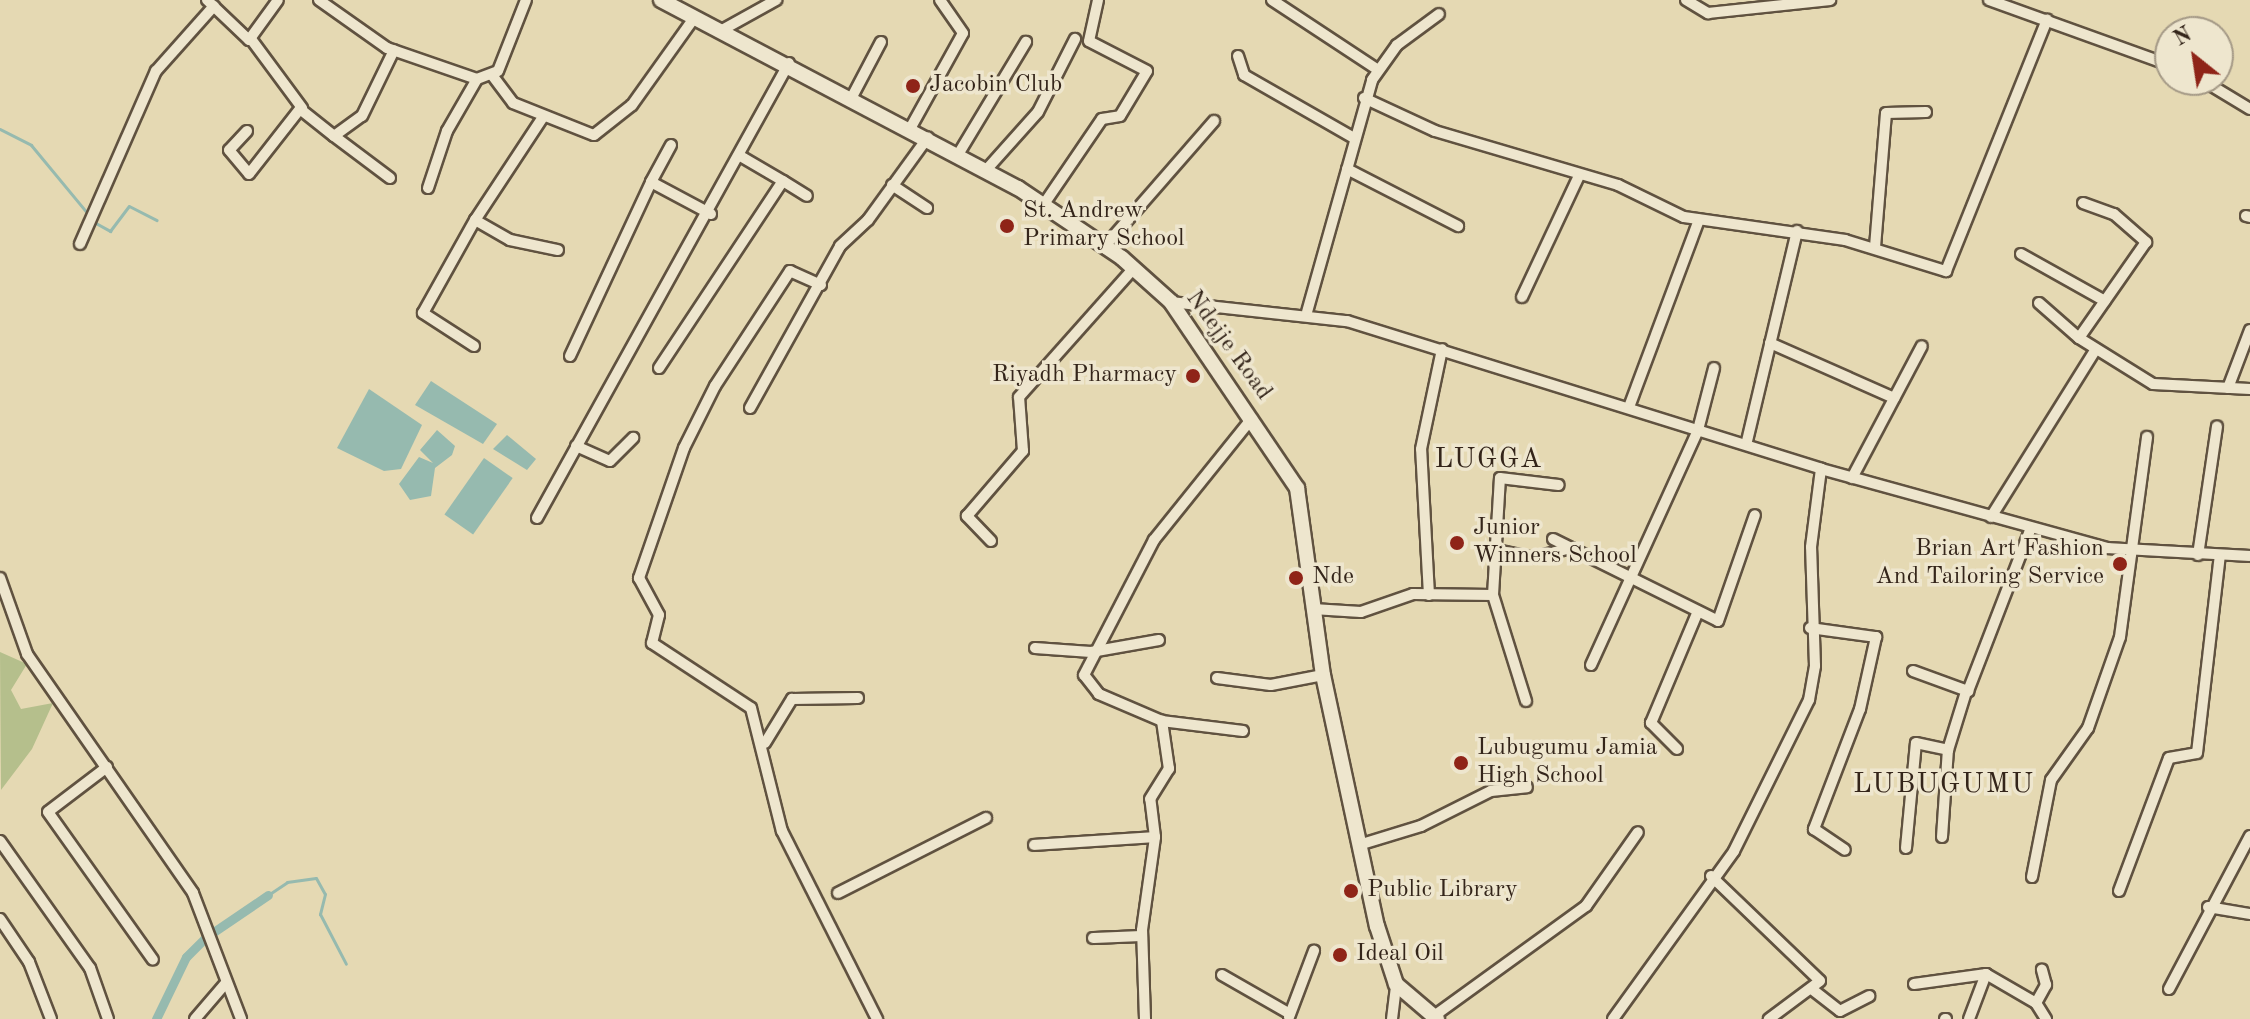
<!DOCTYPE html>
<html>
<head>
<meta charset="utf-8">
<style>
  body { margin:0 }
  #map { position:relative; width:2250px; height:1019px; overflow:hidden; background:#e5d9b3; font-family:"Old Standard TT",serif }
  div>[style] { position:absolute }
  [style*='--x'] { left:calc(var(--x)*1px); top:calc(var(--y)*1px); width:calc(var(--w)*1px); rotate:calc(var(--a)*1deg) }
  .green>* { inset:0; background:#b5bf8c }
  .water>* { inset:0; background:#96baaf; transform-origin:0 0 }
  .stream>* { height:3px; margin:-1.5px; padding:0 1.5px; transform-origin:1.5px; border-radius:1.5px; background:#96baaf }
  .canal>* { height:9px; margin:-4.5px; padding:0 4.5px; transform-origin:4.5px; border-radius:4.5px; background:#96baaf }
  .roads { filter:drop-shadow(2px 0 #605240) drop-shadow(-2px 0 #605240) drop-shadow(0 2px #605240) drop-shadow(0 -2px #605240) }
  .street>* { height:10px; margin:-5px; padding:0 5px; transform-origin:5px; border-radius:5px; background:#eee6ce }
  .secondary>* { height:14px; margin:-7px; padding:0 7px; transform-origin:7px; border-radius:7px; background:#eee6ce }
  .dots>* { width:22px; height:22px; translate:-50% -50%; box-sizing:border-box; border:4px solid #eee6ce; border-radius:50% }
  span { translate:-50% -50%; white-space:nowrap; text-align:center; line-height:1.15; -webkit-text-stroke:7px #eee6ce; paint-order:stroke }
  .poi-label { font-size:24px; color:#34251a }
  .left { translate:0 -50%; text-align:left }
  .right { translate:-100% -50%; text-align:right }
  .street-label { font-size:24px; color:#34251a }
  .quarter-label { font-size:28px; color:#34251a; letter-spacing:2px }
  .north { position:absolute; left:2154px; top:16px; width:80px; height:80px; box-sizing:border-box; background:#eee6ce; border:2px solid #a49986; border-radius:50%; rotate:330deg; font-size:22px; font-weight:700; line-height:32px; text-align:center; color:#34251a }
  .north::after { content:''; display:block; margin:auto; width:28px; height:36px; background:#8f2418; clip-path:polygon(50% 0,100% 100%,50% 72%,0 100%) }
</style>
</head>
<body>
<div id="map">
  <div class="green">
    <div style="clip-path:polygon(0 652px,27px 664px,11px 690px,21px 709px,53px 703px,32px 749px,1px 790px)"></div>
  </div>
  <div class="water">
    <div style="clip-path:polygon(431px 381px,497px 424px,483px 444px,415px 405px)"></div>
    <div style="clip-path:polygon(369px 389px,422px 425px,401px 469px,384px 471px,337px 448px)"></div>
    <div style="clip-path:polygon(437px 430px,455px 446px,452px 455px,435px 468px,431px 496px,410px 500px,399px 484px,419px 457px,433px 463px,420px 450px)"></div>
    <div style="clip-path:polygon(507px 435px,536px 459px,527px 470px,493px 449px)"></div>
    <div style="left:484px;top:458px;width:35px;height:69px;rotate:35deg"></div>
  </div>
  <div class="stream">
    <div style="--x:0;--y:129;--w:35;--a:27"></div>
    <div style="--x:31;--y:145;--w:91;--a:50.4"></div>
    <div style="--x:92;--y:221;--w:21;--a:29"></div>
    <div style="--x:110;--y:231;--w:31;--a:-53"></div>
    <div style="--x:129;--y:206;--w:31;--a:27"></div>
    <div style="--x:268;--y:895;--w:23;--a:-34"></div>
    <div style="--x:287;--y:882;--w:29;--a:-8"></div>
    <div style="--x:316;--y:878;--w:18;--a:61"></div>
    <div style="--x:325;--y:894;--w:21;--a:104"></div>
    <div style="--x:320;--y:914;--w:56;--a:62.5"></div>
  </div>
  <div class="canal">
    <div style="--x:215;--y:931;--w:64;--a:-34.2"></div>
    <div style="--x:156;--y:1019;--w:69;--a:-64.2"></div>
    <div style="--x:186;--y:957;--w:25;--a:-45"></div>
  </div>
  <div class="roads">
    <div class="street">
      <div style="--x:207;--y:0;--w:58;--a:43.6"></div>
      <div style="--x:249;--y:40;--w:49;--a:-54.1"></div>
      <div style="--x:319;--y:0;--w:83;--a:35.2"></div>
      <div style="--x:387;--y:48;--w:95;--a:19"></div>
      <div style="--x:477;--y:79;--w:22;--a:-21"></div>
      <div style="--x:498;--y:71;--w:76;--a:-68.5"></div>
      <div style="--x:1272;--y:0;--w:127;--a:33.4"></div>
      <div style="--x:1686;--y:0;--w:26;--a:31"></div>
      <div style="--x:1708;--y:13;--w:123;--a:-6.1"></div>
      <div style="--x:1989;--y:0;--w:192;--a:19.8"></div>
      <div style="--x:724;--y:29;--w:60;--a:-29.1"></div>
      <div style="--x:251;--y:39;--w:86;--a:53.5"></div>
      <div style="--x:1238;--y:56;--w:20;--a:72"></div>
      <div style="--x:1244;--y:75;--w:127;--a:29.8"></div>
      <div style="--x:492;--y:75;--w:35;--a:53"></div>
      <div style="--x:513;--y:103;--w:87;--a:21.6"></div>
      <div style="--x:594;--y:135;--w:48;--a:-38.3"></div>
      <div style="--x:632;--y:105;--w:107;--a:-54.5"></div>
      <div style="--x:2202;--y:80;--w:56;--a:31.1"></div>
      <div style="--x:853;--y:95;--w:60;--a:-62.2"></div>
      <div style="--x:1364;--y:98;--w:78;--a:24.9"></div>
      <div style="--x:1435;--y:131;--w:191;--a:16.4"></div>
      <div style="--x:1618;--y:185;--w:73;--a:25.9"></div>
      <div style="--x:1684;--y:217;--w:163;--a:8.1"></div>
      <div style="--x:1845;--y:240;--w:106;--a:17.1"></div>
      <div style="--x:1946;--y:271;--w:271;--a:-68.1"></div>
      <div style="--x:543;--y:117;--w:123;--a:123.4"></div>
      <div style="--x:475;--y:220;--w:40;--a:29.7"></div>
      <div style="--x:510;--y:240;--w:49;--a:11.8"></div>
      <div style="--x:911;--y:127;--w:107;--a:-61"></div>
      <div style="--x:963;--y:33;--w:40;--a:-124.9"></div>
      <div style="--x:247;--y:131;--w:26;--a:133"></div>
      <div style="--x:229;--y:150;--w:31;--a:50"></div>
      <div style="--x:249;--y:174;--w:83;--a:-51.9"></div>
      <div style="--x:300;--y:109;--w:43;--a:38.5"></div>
      <div style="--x:334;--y:136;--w:34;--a:-36"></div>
      <div style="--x:362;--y:116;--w:73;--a:-64.1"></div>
      <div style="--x:334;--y:136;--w:70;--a:36.9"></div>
      <div style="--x:959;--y:153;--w:130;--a:-58.9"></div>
      <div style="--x:987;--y:169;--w:76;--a:-48.2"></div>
      <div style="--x:1038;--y:112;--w:82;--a:-63.1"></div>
      <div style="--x:1347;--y:169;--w:125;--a:27.2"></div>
      <div style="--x:783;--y:181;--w:28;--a:32"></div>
      <div style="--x:651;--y:182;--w:42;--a:-61.6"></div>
      <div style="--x:892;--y:185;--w:42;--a:33.3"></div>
      <div style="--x:428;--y:188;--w:60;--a:-71.6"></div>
      <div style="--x:447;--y:131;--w:60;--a:-60"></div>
      <div style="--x:2083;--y:203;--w:33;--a:20"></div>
      <div style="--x:2114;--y:214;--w:43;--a:41.2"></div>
      <div style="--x:2146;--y:242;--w:117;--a:124.9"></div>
      <div style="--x:2079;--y:338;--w:87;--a:31.9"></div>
      <div style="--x:2153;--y:384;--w:97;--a:3"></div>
      <div style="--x:1044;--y:204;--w:103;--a:-55.7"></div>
      <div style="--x:1102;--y:119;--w:18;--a:-9"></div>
      <div style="--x:1120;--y:116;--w:52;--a:-59"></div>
      <div style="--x:1147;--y:71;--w:65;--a:-152.7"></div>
      <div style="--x:1089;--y:41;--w:42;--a:-77.6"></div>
      <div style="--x:2246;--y:216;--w:4;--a:14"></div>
      <div style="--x:80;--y:244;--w:189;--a:-66.3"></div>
      <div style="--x:156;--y:71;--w:87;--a:-48.3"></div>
      <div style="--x:1105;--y:246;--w:166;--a:-48.9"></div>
      <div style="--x:1875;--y:247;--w:134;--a:-85.3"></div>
      <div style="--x:1886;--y:113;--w:40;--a:-1.4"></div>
      <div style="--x:2021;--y:254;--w:96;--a:29.2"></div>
      <div style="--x:821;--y:285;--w:34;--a:-156"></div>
      <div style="--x:790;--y:271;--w:137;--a:123.1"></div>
      <div style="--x:715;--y:386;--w:69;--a:116.6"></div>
      <div style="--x:684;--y:448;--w:138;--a:109.1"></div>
      <div style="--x:639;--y:578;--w:42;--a:61.6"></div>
      <div style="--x:659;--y:615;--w:29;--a:104"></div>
      <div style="--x:652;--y:643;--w:118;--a:33.3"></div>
      <div style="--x:751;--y:708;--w:127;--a:75.9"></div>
      <div style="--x:782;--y:831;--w:211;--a:63.2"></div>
      <div style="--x:1522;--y:297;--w:134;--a:-64.8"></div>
      <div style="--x:1171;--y:302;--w:177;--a:6.2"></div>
      <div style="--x:1347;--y:321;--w:497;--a:17.3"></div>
      <div style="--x:1821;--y:469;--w:297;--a:15.4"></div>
      <div style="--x:2107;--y:548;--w:143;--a:3.2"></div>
      <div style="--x:2039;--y:303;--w:53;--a:41.2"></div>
      <div style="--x:1307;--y:312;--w:241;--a:-74.3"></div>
      <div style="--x:1372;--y:80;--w:43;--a:-54.5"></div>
      <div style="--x:1397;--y:45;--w:52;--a:-36.4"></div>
      <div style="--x:1770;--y:343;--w:136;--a:23.9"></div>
      <div style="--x:474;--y:346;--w:61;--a:-147.1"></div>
      <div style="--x:423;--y:313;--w:107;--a:-60.8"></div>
      <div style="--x:570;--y:356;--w:192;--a:-65"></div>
      <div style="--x:651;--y:182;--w:68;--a:28.1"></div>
      <div style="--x:659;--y:368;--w:224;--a:-56.5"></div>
      <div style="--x:783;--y:181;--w:48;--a:-149.7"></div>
      <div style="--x:2228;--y:388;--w:62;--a:-69.2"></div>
      <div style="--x:1629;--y:407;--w:200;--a:-69.5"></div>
      <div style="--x:750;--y:408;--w:185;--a:-60.9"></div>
      <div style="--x:840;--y:246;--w:38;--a:-43"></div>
      <div style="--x:868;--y:220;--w:102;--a:-54.1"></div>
      <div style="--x:1747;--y:441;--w:216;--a:-76.6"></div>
      <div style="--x:576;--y:446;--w:37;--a:24"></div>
      <div style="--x:610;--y:461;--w:33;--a:-45"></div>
      <div style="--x:1852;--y:478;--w:149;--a:-62.1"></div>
      <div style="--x:1991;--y:517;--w:195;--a:-58"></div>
      <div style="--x:537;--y:518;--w:520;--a:-61.02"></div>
      <div style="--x:1553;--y:539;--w:184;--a:26.4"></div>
      <div style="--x:1718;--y:621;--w:112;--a:-70.8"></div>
      <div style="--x:991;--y:541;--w:35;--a:-134"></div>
      <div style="--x:967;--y:516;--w:86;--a:-49.3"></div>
      <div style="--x:1023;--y:451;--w:54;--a:-94.2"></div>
      <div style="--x:1019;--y:397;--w:173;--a:-48.3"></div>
      <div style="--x:1496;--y:550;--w:38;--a:12"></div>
      <div style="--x:1533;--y:558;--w:39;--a:-15"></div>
      <div style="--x:2198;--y:555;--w:130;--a:-81.6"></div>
      <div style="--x:0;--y:578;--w:81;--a:70.4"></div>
      <div style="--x:27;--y:654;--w:291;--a:55.2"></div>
      <div style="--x:193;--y:893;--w:135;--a:69.1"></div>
      <div style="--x:1429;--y:595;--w:146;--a:-93.1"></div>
      <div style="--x:1421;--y:449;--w:102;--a:-78.1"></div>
      <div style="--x:1493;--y:595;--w:117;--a:-86.6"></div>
      <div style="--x:1500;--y:478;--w:59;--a:6.8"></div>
      <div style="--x:1313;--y:609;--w:48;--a:3.6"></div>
      <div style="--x:1361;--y:612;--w:55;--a:-19.1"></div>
      <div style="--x:1413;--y:594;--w:80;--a:0.7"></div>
      <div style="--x:1493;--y:595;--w:111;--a:72.7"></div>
      <div style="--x:1810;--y:628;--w:67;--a:7.8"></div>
      <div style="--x:1876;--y:637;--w:74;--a:102.5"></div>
      <div style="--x:1860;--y:709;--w:129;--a:111"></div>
      <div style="--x:1814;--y:829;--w:37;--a:34"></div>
      <div style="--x:1035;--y:648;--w:56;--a:4.1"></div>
      <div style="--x:1091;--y:652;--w:69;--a:-10"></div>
      <div style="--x:1591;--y:665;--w:258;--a:-65.5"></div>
      <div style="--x:1698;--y:430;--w:64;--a:-75.5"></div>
      <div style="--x:1913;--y:671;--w:59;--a:20"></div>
      <div style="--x:1968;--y:691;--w:175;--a:-68.9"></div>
      <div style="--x:1217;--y:678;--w:54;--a:7.4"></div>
      <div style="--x:1271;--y:685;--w:53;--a:-10.9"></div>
      <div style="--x:1243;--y:731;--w:82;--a:-173"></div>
      <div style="--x:1162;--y:721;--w:69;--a:-156.8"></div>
      <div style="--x:1099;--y:694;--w:24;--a:-128"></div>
      <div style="--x:1084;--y:675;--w:152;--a:-62.6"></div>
      <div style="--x:1154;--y:540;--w:156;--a:-51.2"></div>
      <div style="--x:765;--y:743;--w:52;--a:-58.5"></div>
      <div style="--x:792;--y:699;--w:66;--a:-0.9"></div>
      <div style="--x:1677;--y:749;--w:37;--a:-135"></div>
      <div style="--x:1651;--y:723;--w:121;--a:-67.2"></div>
      <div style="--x:107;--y:767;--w:74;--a:142.7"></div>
      <div style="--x:48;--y:812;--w:181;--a:54.6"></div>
      <div style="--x:1942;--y:837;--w:87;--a:-86.1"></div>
      <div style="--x:1948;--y:750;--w:61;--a:-72.8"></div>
      <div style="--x:0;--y:841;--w:156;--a:54.7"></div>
      <div style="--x:90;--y:968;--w:54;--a:70.6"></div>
      <div style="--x:1362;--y:844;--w:62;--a:-17"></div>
      <div style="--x:1421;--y:826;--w:78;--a:-26.6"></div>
      <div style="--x:1491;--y:791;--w:36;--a:-6"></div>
      <div style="--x:1034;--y:845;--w:121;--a:-3.8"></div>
      <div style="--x:1906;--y:848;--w:105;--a:-84.6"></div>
      <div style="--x:1916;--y:743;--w:33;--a:12"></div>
      <div style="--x:1711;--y:876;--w:151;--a:43.9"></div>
      <div style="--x:1820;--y:981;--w:64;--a:143.3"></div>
      <div style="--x:2032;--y:877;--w:99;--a:-78.9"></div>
      <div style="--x:2051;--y:780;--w:64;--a:-54.6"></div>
      <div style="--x:2088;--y:728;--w:96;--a:-70.6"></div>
      <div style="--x:2120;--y:637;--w:202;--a:-82.3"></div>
      <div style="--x:2119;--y:891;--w:142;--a:-69.4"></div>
      <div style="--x:2169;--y:758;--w:28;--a:-10"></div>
      <div style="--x:2197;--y:753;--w:199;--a:-83.4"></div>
      <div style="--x:838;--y:893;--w:166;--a:-26.9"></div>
      <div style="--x:2208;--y:907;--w:43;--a:9.5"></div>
      <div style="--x:0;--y:919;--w:52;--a:56"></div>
      <div style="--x:29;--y:962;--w:61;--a:68.9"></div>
      <div style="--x:1093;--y:938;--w:49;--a:-2.3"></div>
      <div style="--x:1222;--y:975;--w:78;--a:29.8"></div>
      <div style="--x:1914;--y:984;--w:73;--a:-7.9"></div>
      <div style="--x:1986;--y:974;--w:58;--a:30.1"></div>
      <div style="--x:2036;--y:1003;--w:19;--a:58"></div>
      <div style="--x:2169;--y:989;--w:173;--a:-62.1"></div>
      <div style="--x:1813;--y:990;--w:34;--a:38"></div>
      <div style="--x:1840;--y:1011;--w:33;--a:-27"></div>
      <div style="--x:2036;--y:1003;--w:21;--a:-61"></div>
      <div style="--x:2046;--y:985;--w:16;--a:-105"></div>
      <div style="--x:1434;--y:1016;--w:188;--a:-35.9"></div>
      <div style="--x:1586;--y:906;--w:90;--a:-54.9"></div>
      <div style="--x:1289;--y:1017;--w:71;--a:-69.3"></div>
      <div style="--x:195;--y:1019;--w:48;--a:-49.3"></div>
      <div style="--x:1145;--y:1019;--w:89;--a:-91.9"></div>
      <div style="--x:1142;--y:930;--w:94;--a:-82"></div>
      <div style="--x:1155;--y:837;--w:38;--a:-97"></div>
      <div style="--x:1150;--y:799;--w:36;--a:-58"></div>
      <div style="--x:1169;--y:769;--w:49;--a:-98.3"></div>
      <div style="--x:1392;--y:1019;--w:35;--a:-83"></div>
      <div style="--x:1613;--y:1019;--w:207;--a:-54.2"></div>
      <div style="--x:1734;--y:851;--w:169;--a:-63.6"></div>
      <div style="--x:1809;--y:700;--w:35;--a:-80"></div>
      <div style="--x:1815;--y:666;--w:119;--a:-91.9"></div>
      <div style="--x:1811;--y:547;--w:79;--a:-82.7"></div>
      <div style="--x:1945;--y:1019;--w:1;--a:0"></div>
      <div style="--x:1969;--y:1019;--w:48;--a:-69.3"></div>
    </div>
    <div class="secondary">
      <div style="--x:661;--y:0;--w:403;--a:27.8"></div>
      <div style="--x:1018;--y:188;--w:125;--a:33.9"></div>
      <div style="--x:1122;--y:258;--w:66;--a:41.9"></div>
      <div style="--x:1171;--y:302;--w:225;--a:55.9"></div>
      <div style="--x:1297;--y:488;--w:189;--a:82.1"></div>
      <div style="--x:1323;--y:675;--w:257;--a:77.9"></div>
      <div style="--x:1377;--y:926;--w:61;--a:71.9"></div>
      <div style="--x:1396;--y:984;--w:54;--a:40.5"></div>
    </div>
  </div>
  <div class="dots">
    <div style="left:913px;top:86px;background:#8f2418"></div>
    <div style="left:1007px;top:226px;background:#8f2418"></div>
    <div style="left:1193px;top:376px;background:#8f2418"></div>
    <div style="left:1457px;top:543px;background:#8f2418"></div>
    <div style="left:2120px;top:564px;background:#8f2418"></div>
    <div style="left:1296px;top:578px;background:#8f2418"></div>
    <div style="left:1461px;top:763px;background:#8f2418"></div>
    <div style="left:1351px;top:891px;background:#8f2418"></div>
    <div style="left:1340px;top:955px;background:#8f2418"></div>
  </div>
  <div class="poi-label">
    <span class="left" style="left:929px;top:86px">Jacobin Club</span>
    <span class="left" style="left:1023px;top:226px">St. Andrew<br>Primary School</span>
    <span class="right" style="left:1177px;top:376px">Riyadh Pharmacy</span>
    <span class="left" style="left:1473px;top:543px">Junior<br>Winners School</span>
    <span class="right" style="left:2104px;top:564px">Brian Art Fashion<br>And Tailoring Service</span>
    <span class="left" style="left:1312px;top:578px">Nde</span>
    <span class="left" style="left:1477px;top:763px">Lubugumu Jamia<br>High School</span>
    <span class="left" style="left:1367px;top:891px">Public Library</span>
    <span class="left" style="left:1356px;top:955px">Ideal Oil</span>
  </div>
  <div class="street-label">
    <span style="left:1228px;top:346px;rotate:54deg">Ndejje Road</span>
  </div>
  <div class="quarter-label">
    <span style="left:1489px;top:460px">LUGGA</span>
    <span style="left:1944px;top:785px">LUBUGUMU</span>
  </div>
  <div class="north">N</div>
</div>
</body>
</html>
